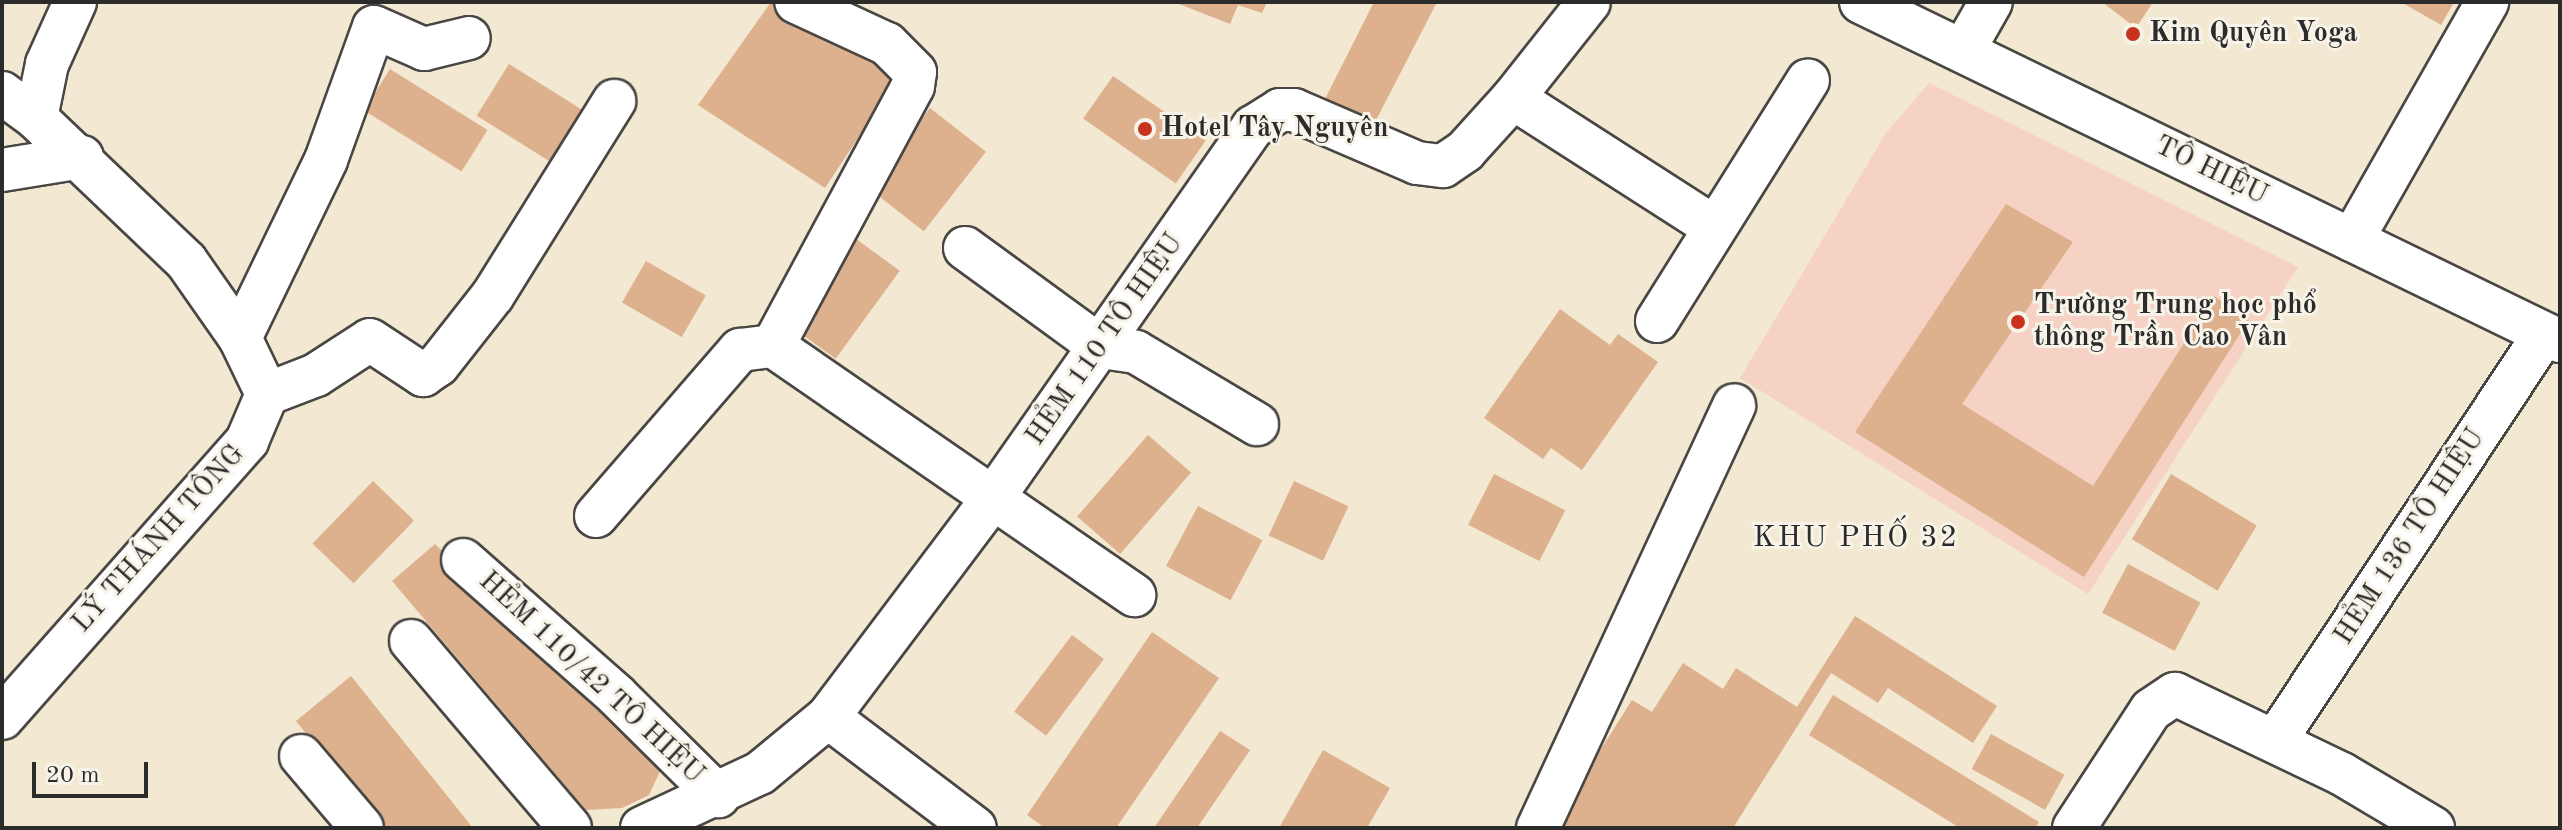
<!DOCTYPE html>
<html>
<head>
<meta charset="utf-8">
<style>
  body { margin:0 }
  #map { position:relative; width:2562px; height:830px; overflow:hidden; background:#f3e8d1; font-family:"Old Standard TT",serif }
  div>[style] { position:absolute }
  [style*='--x'] { left:calc(var(--x)*1px); top:calc(var(--y)*1px); width:calc(var(--w)*1px); rotate:calc(var(--a)*1deg) }
  .built>* { inset:0; background:#f5d2c3 }
  .building>* { inset:0; background:#ddb08e; transform-origin:0 0 }
  .roads { filter:drop-shadow(2px 0 #494744) drop-shadow(-2px 0 #494744) drop-shadow(0 2px #494744) drop-shadow(0 -2px #494744) }
  .minor>* { height:42px; margin:-21px; padding:0 21px; transform-origin:21px; border-radius:21px; background:#fff }
  .dots>* { width:22px; height:22px; translate:-50% -50%; box-sizing:border-box; border:4px solid #f7f3e8; border-radius:50% }
  span { translate:-50% -50%; white-space:nowrap; text-align:center; line-height:1.15; -webkit-text-stroke:6px #f7f3e8; paint-order:stroke }
  .poi-label { font-size:28px; color:#2b2b2b; font-weight:700 }
  .left { translate:0 -50%; text-align:left }
  .street-label { font-size:28px; color:#2b2b2b }
  .neighbourhood-label { font-size:30px; color:#2b2b2b; letter-spacing:2px }
  .frame { position:absolute; inset:0; border:4px solid #2b2b2b; pointer-events:none }
  .scale { position:absolute; left:32px; top:762px; width:116px; height:36px; box-sizing:border-box; border:4px solid #2b2b2b; border-top:0; padding-left:10px; font-size:24px; line-height:28px; white-space:nowrap; color:#2b2b2b; -webkit-text-stroke:6px #f7f3e8; paint-order:stroke }
</style>
</head>
<body>
<div id="map">
  <div class="built">
    <div style="clip-path:polygon(1929px 83px,2298px 267px,2088px 594px,1740px 378px,1886px 133px)"></div>
  </div>
  <div class="building">
    <div style="clip-path:polygon(771px 2px,832px 29px,895px 82px,825px 188px,698px 105px)"></div>
    <div style="clip-path:polygon(1174px 2px,1267px 2px,1262px 13px,1238px 5px,1230px 24px)"></div>
    <div style="clip-path:polygon(1374px 2px,1437px 2px,1371px 130px,1322px 105px)"></div>
    <div style="clip-path:polygon(2102px 2px,2153px 2px,2136px 28px)"></div>
    <div style="clip-path:polygon(2401px 2px,2454px 2px,2441px 25px)"></div>
    <div style="left:509px;top:64px;width:91px;height:61px;rotate:32deg"></div>
    <div style="left:390px;top:69px;width:115px;height:49px;rotate:32deg"></div>
    <div style="left:1113px;top:76px;width:113px;height:52px;rotate:35deg"></div>
    <div style="left:930px;top:108px;width:71px;height:101px;rotate:38deg"></div>
    <div style="clip-path:polygon(2006px 204px,2073px 242px,1962px 404px,2093px 486px,2214px 296px,2249px 320px,2084px 577px,1855px 432px)"></div>
    <div style="left:852px;top:236px;width:59px;height:109px;rotate:36deg"></div>
    <div style="left:646px;top:261px;width:69px;height:48px;rotate:30deg"></div>
    <div style="clip-path:polygon(1560px 309px,1610px 345px,1618px 334px,1658px 362px,1582px 470px,1551px 448px,1543px 459px,1484px 418px)"></div>
    <div style="left:1148px;top:435px;width:57px;height:108px;rotate:41deg"></div>
    <div style="left:1494px;top:474px;width:80px;height:57px;rotate:27deg"></div>
    <div style="left:2171px;top:474px;width:100px;height:76px;rotate:31deg"></div>
    <div style="left:373px;top:481px;width:57px;height:87px;rotate:44deg"></div>
    <div style="left:1294px;top:481px;width:60px;height:60px;rotate:25deg"></div>
    <div style="left:1198px;top:506px;width:73px;height:68px;rotate:28deg"></div>
    <div style="clip-path:polygon(435px 544px,662px 767px,649px 795px,622px 808px,586px 810px,392px 581px)"></div>
    <div style="left:2128px;top:564px;width:82px;height:55px;rotate:28deg"></div>
    <div style="clip-path:polygon(1855px 616px,1997px 706px,1973px 743px,1888px 688px,1878px 703px,1831px 673px,1733px 828px,1551px 828px,1632px 700px,1652px 712px,1683px 663px,1723px 689px,1736px 668px,1797px 707px)"></div>
    <div style="clip-path:polygon(1152px 632px,1219px 678px,1116px 828px,1045px 828px,1027px 815px)"></div>
    <div style="left:1072px;top:635px;width:40px;height:96px;rotate:37deg"></div>
    <div style="clip-path:polygon(351px 676px,473px 828px,382px 828px,296px 721px)"></div>
    <div style="clip-path:polygon(1833px 695px,2039px 822px,2035px 828px,1960px 828px,1809px 735px)"></div>
    <div style="clip-path:polygon(1220px 731px,1250px 750px,1197px 828px,1154px 828px)"></div>
    <div style="left:1991px;top:734px;width:84px;height:40px;rotate:29deg"></div>
    <div style="clip-path:polygon(1323px 750px,1390px 788px,1367px 828px,1279px 828px)"></div>
  </div>
  <div class="roads">
    <div class="minor">
      <div style="--x:1861;--y:2;--w:777;--a:25.87"></div>
      <div style="--x:1963;--y:51;--w:56;--a:-60.3"></div>
      <div style="--x:2;--y:93;--w:42;--a:36.3"></div>
      <div style="--x:1513;--y:98;--w:239;--a:32.7"></div>
      <div style="--x:2;--y:170;--w:81;--a:-9.2"></div>
      <div style="--x:2352;--y:240;--w:274;--a:-60.4"></div>
      <div style="--x:965;--y:248;--w:168;--a:36.1"></div>
      <div style="--x:1101;--y:347;--w:35;--a:8"></div>
      <div style="--x:1136;--y:352;--w:141;--a:30.8"></div>
      <div style="--x:1657;--y:321;--w:284;--a:-57.9"></div>
      <div style="--x:240;--y:338;--w:198;--a:-64.2"></div>
      <div style="--x:326;--y:160;--w:141;--a:-70.2"></div>
      <div style="--x:374;--y:27;--w:55;--a:23.7"></div>
      <div style="--x:424;--y:49;--w:46;--a:-13.7"></div>
      <div style="--x:773;--y:346;--w:295;--a:-61.7"></div>
      <div style="--x:913;--y:86;--w:14;--a:-82"></div>
      <div style="--x:915;--y:72;--w:40;--a:-135"></div>
      <div style="--x:887;--y:44;--w:100;--a:-155.2"></div>
      <div style="--x:267;--y:394;--w:53;--a:-21.2"></div>
      <div style="--x:316;--y:375;--w:64;--a:-32.9"></div>
      <div style="--x:370;--y:340;--w:64;--a:33.4"></div>
      <div style="--x:423;--y:375;--w:18;--a:-34"></div>
      <div style="--x:438;--y:365;--w:89;--a:-51.8"></div>
      <div style="--x:493;--y:295;--w:229;--a:-58"></div>
      <div style="--x:596;--y:516;--w:220;--a:-49.1"></div>
      <div style="--x:740;--y:350;--w:33;--a:-7"></div>
      <div style="--x:773;--y:346;--w:439;--a:34.6"></div>
      <div style="--x:463;--y:560;--w:204;--a:41.4"></div>
      <div style="--x:616;--y:695;--w:144;--a:44.7"></div>
      <div style="--x:411;--y:641;--w:245;--a:49.6"></div>
      <div style="--x:828;--y:717;--w:184;--a:37.1"></div>
      <div style="--x:2;--y:718;--w:370;--a:-48.5"></div>
      <div style="--x:247;--y:441;--w:51;--a:-66.9"></div>
      <div style="--x:267;--y:394;--w:62;--a:-115.7"></div>
      <div style="--x:240;--y:338;--w:94;--a:-125"></div>
      <div style="--x:186;--y:261;--w:207;--a:-136.4"></div>
      <div style="--x:36;--y:118;--w:55;--a:-78.5"></div>
      <div style="--x:47;--y:64;--w:68;--a:-65.7"></div>
      <div style="--x:2275;--y:741;--w:488;--a:-56.5"></div>
      <div style="--x:301;--y:756;--w:94;--a:49.7"></div>
      <div style="--x:642;--y:828;--w:130;--a:-25"></div>
      <div style="--x:760;--y:773;--w:88;--a:-39.5"></div>
      <div style="--x:828;--y:717;--w:274;--a:-53"></div>
      <div style="--x:993;--y:498;--w:453;--a:-55"></div>
      <div style="--x:1253;--y:127;--w:32;--a:-32"></div>
      <div style="--x:1280;--y:110;--w:14;--a:0"></div>
      <div style="--x:1294;--y:110;--w:134;--a:23.3"></div>
      <div style="--x:1417;--y:163;--w:26;--a:7"></div>
      <div style="--x:1443;--y:166;--w:27;--a:-34"></div>
      <div style="--x:1465;--y:151;--w:72;--a:-47.8"></div>
      <div style="--x:1513;--y:98;--w:122;--a:-51.6"></div>
      <div style="--x:1538;--y:828;--w:466;--a:-65.1"></div>
      <div style="--x:2074;--y:828;--w:141;--a:-56.9"></div>
      <div style="--x:2151;--y:710;--w:29;--a:-34"></div>
      <div style="--x:2175;--y:694;--w:185;--a:25.6"></div>
      <div style="--x:2342;--y:774;--w:106;--a:30.7"></div>
    </div>
  </div>
  <div class="dots">
    <div style="left:2133px;top:34px;background:#c8321e"></div>
    <div style="left:1145px;top:129px;background:#c8321e"></div>
    <div style="left:2018px;top:322px;background:#c8321e"></div>
  </div>
  <div class="poi-label">
    <span class="left" style="left:2149px;top:34px">Kim Quyên Yoga</span>
    <span class="left" style="left:1161px;top:129px">Hotel Tây Nguyên</span>
    <span class="left" style="left:2034px;top:322px">Trường Trung học phổ<br>thông Trần Cao Vân</span>
  </div>
  <div class="street-label">
    <span style="left:2211px;top:171px;rotate:26deg">TÔ HIỆU</span>
    <span style="left:1105px;top:340px;rotate:-55deg">HẺM 110 TÔ HIỆU</span>
    <span style="left:2410px;top:537px;rotate:-57deg">HẺM 136 TÔ HIỆU</span>
    <span style="left:159px;top:539px;rotate:-48deg">LÝ THÁNH TÔNG</span>
    <span style="left:591px;top:678px;rotate:43deg">HẺM 110/42 TÔ HIỆU</span>
  </div>
  <div class="neighbourhood-label">
    <span style="left:1856px;top:538px">KHU PHỐ 32</span>
  </div>
  <div class="frame"></div>
  <div class="scale">20 m</div>
</div>
</body>
</html>
